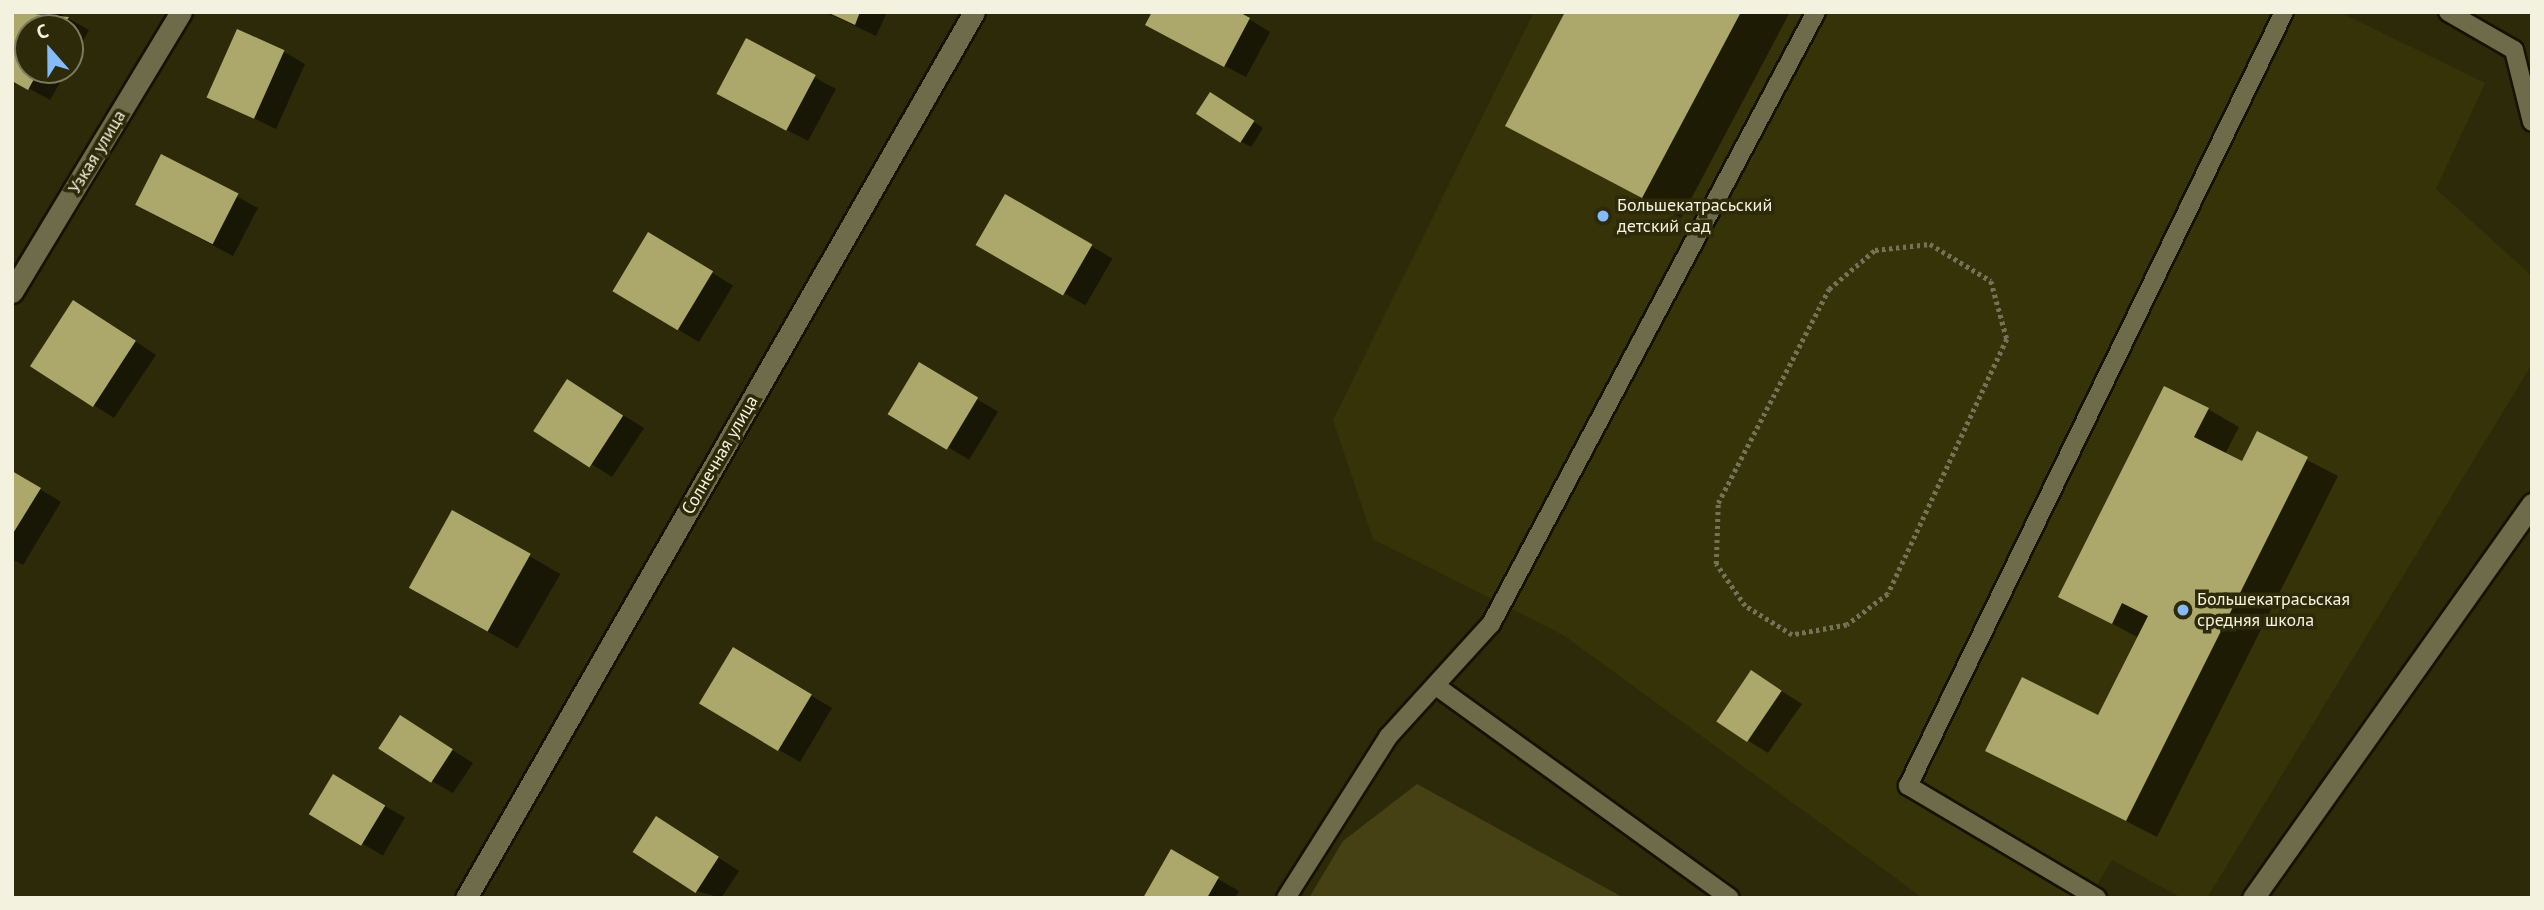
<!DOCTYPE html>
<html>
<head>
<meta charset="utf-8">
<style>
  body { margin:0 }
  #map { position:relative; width:2544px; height:910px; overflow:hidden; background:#2d2a09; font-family:"PT Sans",sans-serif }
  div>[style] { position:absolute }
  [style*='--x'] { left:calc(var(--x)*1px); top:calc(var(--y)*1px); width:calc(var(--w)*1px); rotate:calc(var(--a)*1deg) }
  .built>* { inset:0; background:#373308 }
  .green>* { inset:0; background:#454114 }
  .shadow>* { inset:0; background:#0007; transform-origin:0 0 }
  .building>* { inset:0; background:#aca76b; transform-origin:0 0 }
  .path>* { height:4.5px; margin-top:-2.25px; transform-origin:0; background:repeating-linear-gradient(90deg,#757256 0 3.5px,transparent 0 7px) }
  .roads { filter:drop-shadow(2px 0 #151200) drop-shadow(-2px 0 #151200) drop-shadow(0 2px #151200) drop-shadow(0 -2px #151200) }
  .lane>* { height:18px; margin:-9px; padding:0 9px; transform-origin:9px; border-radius:9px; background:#6d6b49 }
  .street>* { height:21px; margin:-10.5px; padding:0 10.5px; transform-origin:10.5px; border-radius:10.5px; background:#6d6b49 }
  .dots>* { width:19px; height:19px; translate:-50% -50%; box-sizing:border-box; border:4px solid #2d2a09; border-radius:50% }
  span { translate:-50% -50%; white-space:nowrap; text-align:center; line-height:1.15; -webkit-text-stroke:7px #2d2a09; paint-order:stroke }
  .street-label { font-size:18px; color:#f3f2df }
  .poi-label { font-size:18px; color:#f3f2df }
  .left { translate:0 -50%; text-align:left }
  .frame { position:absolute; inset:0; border:14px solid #f3f2df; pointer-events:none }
  .north { position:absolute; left:14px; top:14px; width:70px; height:70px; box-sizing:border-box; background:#2d2a09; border:2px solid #7c7a5f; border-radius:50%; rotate:339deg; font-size:19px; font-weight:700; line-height:28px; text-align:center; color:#f3f2df }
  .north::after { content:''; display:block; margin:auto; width:24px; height:32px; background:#86bbfb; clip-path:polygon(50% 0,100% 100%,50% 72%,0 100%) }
</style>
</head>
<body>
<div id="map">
  <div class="built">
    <div style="clip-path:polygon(1534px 12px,2339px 12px,2485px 83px,2436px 189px,2532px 276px,2532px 364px,2207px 898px,2182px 898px,2112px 860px,2089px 898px,1923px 898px,1565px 636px,1373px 539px,1333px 420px)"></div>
  </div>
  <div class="green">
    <div style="clip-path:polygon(1417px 784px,1624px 898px,1309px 898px,1343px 841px)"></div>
  </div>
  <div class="shadow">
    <div style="clip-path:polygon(12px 12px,57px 12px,89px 30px,70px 64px,70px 28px,28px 28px,28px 70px,67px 70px,50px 100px,12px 79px)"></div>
    <div style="clip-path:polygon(825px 12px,887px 12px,876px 36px)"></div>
    <div style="clip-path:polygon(1567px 12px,1790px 12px,1681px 218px,1545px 147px)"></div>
    <div style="clip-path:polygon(1249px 19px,1270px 32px,1246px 77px,1168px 36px)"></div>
    <div style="clip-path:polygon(747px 41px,836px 89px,808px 141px,740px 105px)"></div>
    <div style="clip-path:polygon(284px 52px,305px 64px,276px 129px,210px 97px)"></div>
    <div style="clip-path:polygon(1221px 100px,1263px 128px,1251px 147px,1240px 141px)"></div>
    <div style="clip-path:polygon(162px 156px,258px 208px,233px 256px,157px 216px)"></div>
    <div style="left:1006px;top:197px;width:123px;height:54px;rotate:30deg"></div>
    <div style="left:649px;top:235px;width:98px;height:66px;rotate:31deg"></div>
    <div style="clip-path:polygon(95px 315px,156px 355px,114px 418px,32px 366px)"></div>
    <div style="left:920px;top:365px;width:91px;height:56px;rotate:31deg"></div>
    <div style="clip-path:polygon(589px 394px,644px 428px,612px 477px,537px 430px)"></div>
    <div style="clip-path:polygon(2208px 409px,2239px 427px,2225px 454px,2243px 464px,2257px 434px,2338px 476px,2157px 837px,1987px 750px,2099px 718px,2139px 638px,2060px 596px)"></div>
    <div style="clip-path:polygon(12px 472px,61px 502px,23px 565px,12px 559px)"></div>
    <div style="left:453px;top:512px;width:124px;height:86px;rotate:30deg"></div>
    <div style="clip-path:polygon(755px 662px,832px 708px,800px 762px,779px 750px)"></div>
    <div style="clip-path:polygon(1752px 672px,1802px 704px,1768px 753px,1747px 740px)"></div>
    <div style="clip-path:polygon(421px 730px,473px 763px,453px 793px,432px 781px)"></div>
    <div style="left:333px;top:776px;width:83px;height:44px;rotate:30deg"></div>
    <div style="clip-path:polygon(678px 831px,739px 871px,721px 898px,697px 891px)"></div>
    <div style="clip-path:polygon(1171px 852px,1239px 891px,1235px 898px,1145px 898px)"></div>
  </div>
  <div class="building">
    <div style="clip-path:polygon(12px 12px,69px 17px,62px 28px,28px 28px,28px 70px,39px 70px,28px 90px,12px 81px)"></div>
    <div style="clip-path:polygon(827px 12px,860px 12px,855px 25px)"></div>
    <div style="clip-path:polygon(1152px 12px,1239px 12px,1250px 18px,1224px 67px,1145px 25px)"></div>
    <div style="clip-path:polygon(1565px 12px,1741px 12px,1642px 198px,1505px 126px)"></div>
    <div style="left:237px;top:29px;width:52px;height:75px;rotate:24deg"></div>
    <div style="left:746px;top:38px;width:79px;height:63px;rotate:28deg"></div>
    <div style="left:1210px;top:92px;width:53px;height:26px;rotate:33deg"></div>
    <div style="left:161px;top:154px;width:87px;height:57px;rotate:27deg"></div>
    <div style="left:1005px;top:194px;width:101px;height:59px;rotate:30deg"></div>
    <div style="left:648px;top:232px;width:76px;height:69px;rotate:31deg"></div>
    <div style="left:73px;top:300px;width:75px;height:79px;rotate:33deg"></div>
    <div style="left:919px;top:362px;width:69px;height:61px;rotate:31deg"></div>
    <div style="left:567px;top:379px;width:67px;height:62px;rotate:33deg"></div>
    <div style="clip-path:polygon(2164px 386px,2209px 408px,2194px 437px,2242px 461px,2257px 431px,2308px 457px,2126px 821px,1985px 751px,2022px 677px,2098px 715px,2148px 616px,2122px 603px,2112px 624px,2058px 597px)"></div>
    <div style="clip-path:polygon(12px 471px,41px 488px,12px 535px)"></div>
    <div style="left:452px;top:510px;width:90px;height:89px;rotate:29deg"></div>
    <div style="left:733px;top:647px;width:92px;height:66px;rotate:31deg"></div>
    <div style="left:1751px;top:670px;width:37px;height:62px;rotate:34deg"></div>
    <div style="left:400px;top:715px;width:63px;height:40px;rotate:33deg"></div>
    <div style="left:333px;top:774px;width:61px;height:47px;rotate:31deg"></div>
    <div style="left:656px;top:816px;width:75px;height:43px;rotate:33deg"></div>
    <div style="clip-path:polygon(1171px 849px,1219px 877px,1207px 898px,1143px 898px)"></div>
  </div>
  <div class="path">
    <div style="--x:1930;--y:244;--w:71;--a:31.2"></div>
    <div style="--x:1991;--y:281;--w:60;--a:74.6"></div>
    <div style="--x:2007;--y:339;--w:281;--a:115"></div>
    <div style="--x:1888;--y:594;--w:51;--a:142.9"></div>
    <div style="--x:1847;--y:625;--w:56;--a:169.7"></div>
    <div style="--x:1792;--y:635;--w:55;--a:-148.3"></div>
    <div style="--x:1745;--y:606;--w:51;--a:-124.6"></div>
    <div style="--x:1716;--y:564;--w:61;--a:-88.1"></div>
    <div style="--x:1718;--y:503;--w:241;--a:-62.6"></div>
    <div style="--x:1829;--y:289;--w:60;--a:-40.3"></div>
    <div style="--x:1875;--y:250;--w:55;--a:-6.2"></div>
  </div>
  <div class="roads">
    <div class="lane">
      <div style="--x:2448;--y:12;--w:76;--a:29.9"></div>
      <div style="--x:2514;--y:50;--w:74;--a:76"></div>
      <div style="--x:1436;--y:686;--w:362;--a:35.8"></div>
      <div style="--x:1286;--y:898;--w:191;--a:-57.6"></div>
      <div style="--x:1388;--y:737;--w:153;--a:-47.7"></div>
      <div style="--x:1491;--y:624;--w:693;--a:-62.03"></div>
      <div style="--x:2097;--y:898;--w:220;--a:-149.3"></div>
      <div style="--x:1908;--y:786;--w:860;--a:-64.09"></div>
    </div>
    <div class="street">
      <div style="--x:12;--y:292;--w:327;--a:-58.9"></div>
      <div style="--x:466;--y:898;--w:1021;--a:-60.17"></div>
      <div style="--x:2253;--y:898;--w:483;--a:-54.7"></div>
    </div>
  </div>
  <div class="dots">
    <div style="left:1603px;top:216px;background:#86bbfb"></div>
    <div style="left:2183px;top:610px;background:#86bbfb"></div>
  </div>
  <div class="street-label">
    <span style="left:97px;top:152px;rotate:-59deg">Узкая улица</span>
    <span style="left:720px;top:455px;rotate:-60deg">Солнечная улица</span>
  </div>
  <div class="poi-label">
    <span class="left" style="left:1617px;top:216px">Большекатрасьский<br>детский сад</span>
    <span class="left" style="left:2197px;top:610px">Большекатрасьская<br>средняя школа</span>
  </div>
  <div class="frame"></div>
  <div class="north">С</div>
</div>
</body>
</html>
